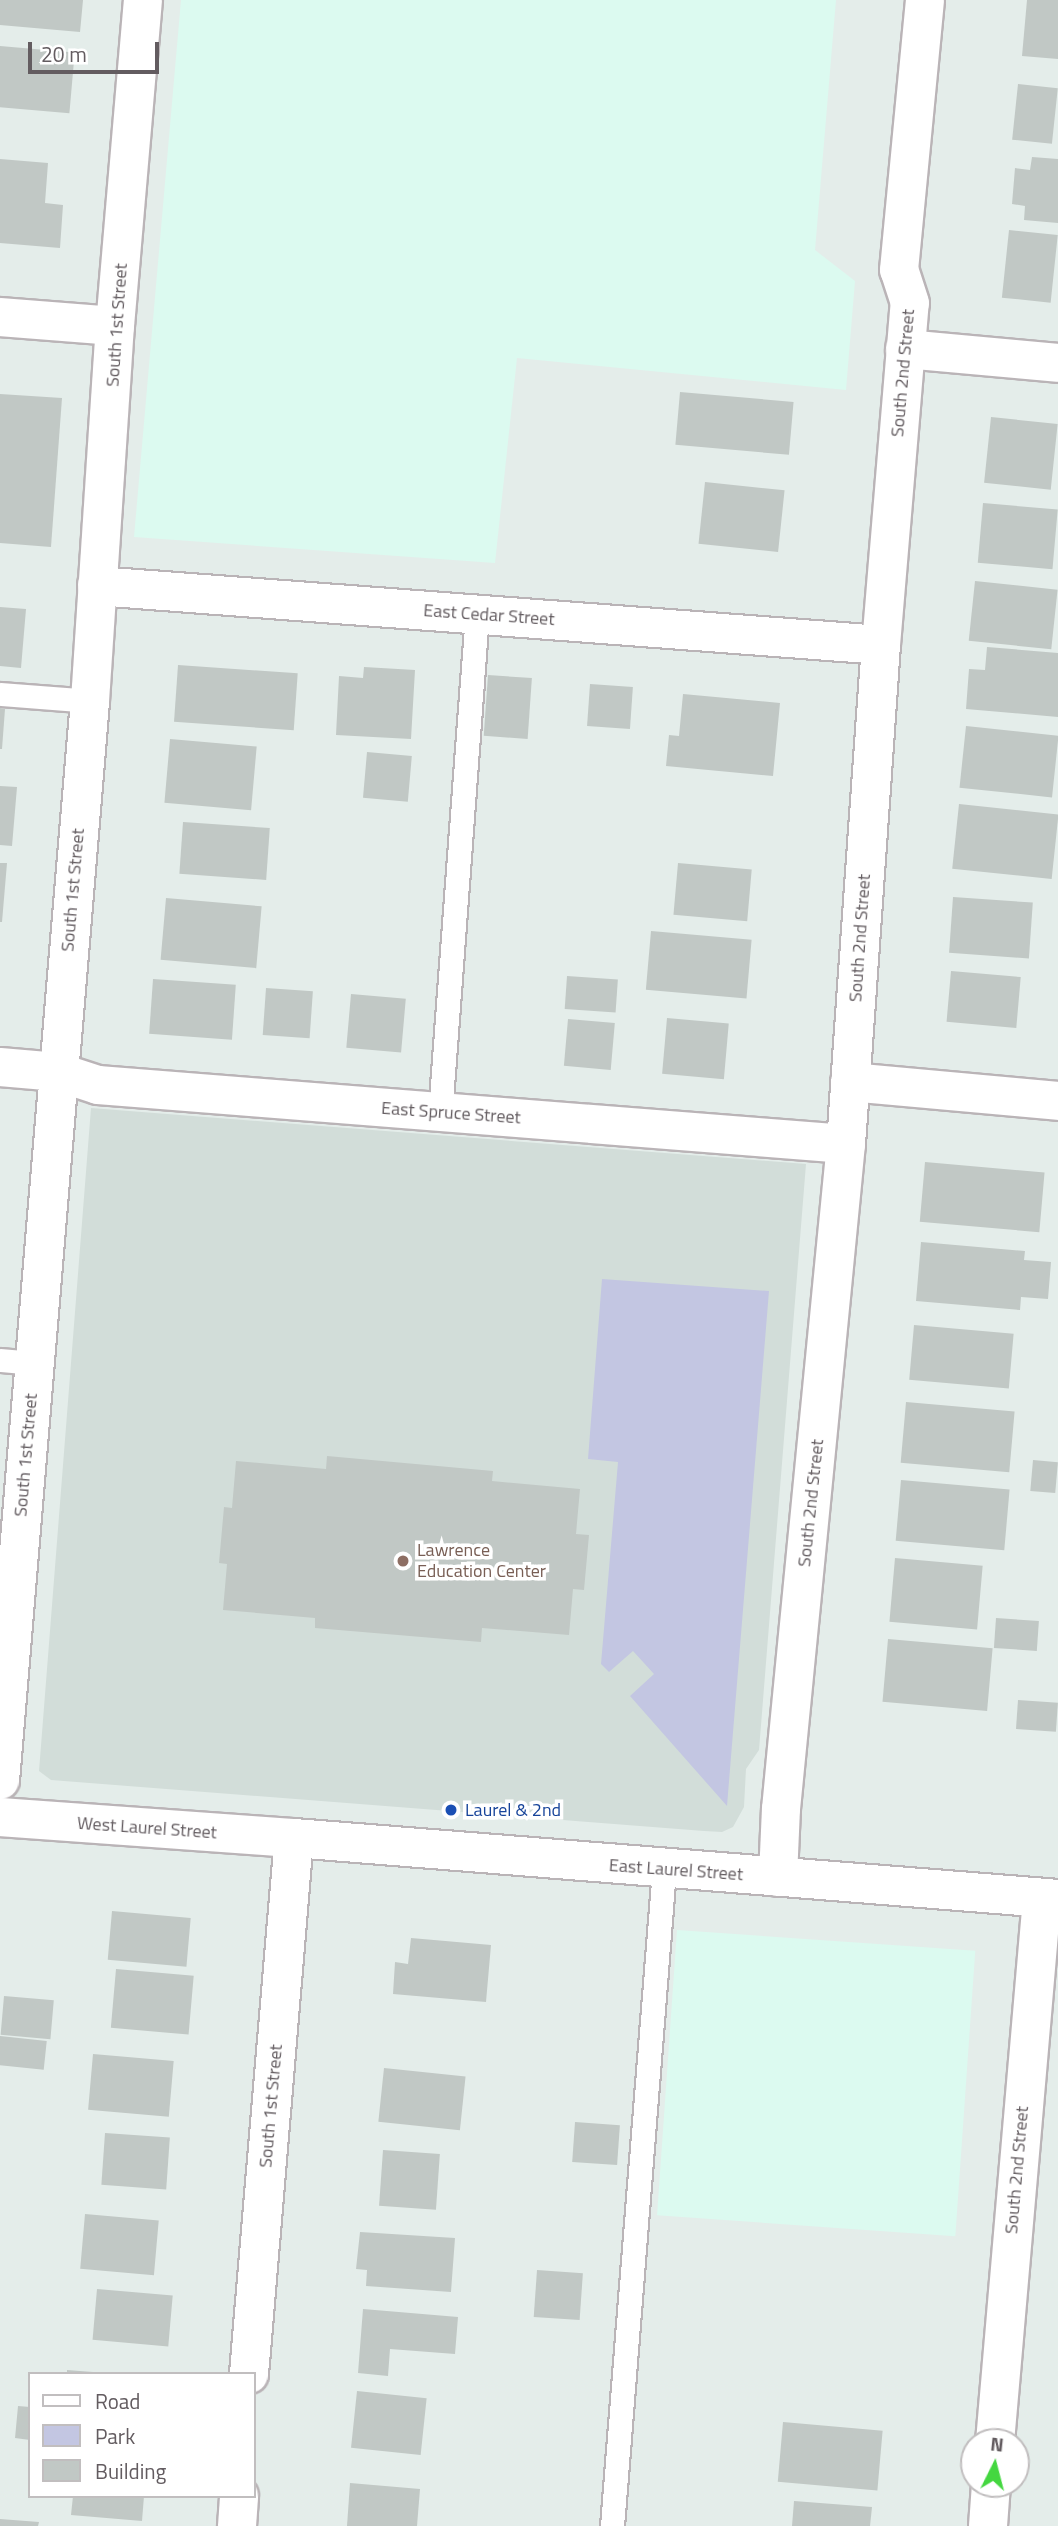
<!DOCTYPE html>
<html>
<head>
<meta charset="utf-8">
<style>
  body { margin:0 }
  #map { position:relative; width:1058px; height:2526px; overflow:hidden; background:#e4edea; font-family:"Titillium Web",sans-serif }
  div>[style] { position:absolute }
  [style*='--x'] { left:calc(var(--x)*1px); top:calc(var(--y)*1px); width:calc(var(--w)*1px); rotate:calc(var(--a)*1deg) }
  .commercial>* { inset:0; background:#dcfaf0; transform-origin:0 0 }
  .education>* { inset:0; background:#d2ddd9 }
  .green>* { inset:0; background:#c3c6e2 }
  .building>* { inset:0; background:#c1c8c5; transform-origin:0 0 }
  .roads { filter:drop-shadow(2px 0 #bab4b7) drop-shadow(-2px 0 #bab4b7) drop-shadow(0 2px #bab4b7) drop-shadow(0 -2px #bab4b7) }
  .service>* { height:23px; margin:-11.5px; padding:0 11.5px; transform-origin:11.5px; border-radius:11.5px; background:#fff }
  .minor>* { height:38px; margin:-19px; padding:0 19px; transform-origin:19px; border-radius:19px; background:#fff }
  .tertiary>* { height:38px; margin:-19px; padding:0 19px; transform-origin:19px; border-radius:19px; background:#fff }
  .dots>* { width:19px; height:19px; translate:-50% -50%; box-sizing:border-box; border:4px solid #fff; border-radius:50% }
  span { translate:-50% -50%; white-space:nowrap; text-align:center; line-height:1.15; -webkit-text-stroke:7px #fff; paint-order:stroke }
  .street-label { font-size:18px; color:#635c60 }
  .education-label { font-size:18px; color:#785e54 }
  .left { translate:0 -50%; text-align:left }
  .transit-label { font-size:18px; color:#164399 }
  .legend { position:absolute; left:28px; top:2372px; width:228px; height:126px; box-sizing:border-box; background:#fff; border:2px solid #c1bebf; margin:0; padding:9px 12px; list-style:none; font-size:21px; color:#635c60 }
  .legend li { display:flex; align-items:center; gap:14px; height:35px }
  .legend b { width:35px; border:2px solid #c1bebf }
  .north { position:absolute; left:960px; top:2428px; width:70px; height:70px; box-sizing:border-box; background:#fff; border:2px solid #c1bebf; border-radius:50%; rotate:6deg; font-size:19px; font-weight:700; line-height:28px; text-align:center; color:#635c60 }
  .north::after { content:''; display:block; margin:auto; width:24px; height:32px; background:#44d740; clip-path:polygon(50% 0,100% 100%,50% 72%,0 100%) }
  .scale { position:absolute; left:28px; top:42px; width:131px; height:32px; box-sizing:border-box; border:4px solid #635c60; border-top:0; padding-left:9px; font-size:21px; line-height:24px; white-space:nowrap; color:#635c60; -webkit-text-stroke:5px #fff; paint-order:stroke }
</style>
</head>
<body>
<div id="map">
  <div class="commercial">
    <div style="clip-path:polygon(181px 0,836px 0,815px 250px,855px 281px,846px 390px,517px 358px,495px 563px,134px 537px)"></div>
    <div style="left:677px;top:1930px;width:299px;height:286px;rotate:4deg"></div>
  </div>
  <div class="education">
    <div style="clip-path:polygon(91px 1108px,806px 1164px,759px 1750px,746px 1769px,744px 1807px,733px 1827px,722px 1832px,704px 1831px,51px 1780px,39px 1771px)"></div>
  </div>
  <div class="green">
    <div style="clip-path:polygon(602px 1279px,769px 1291px,727px 1806px,630px 1696px,654px 1674px,633px 1651px,609px 1672px,601px 1664px,618px 1462px,588px 1459px)"></div>
  </div>
  <div class="building">
    <div style="clip-path:polygon(0 0,83px 0,80px 32px,0 25px)"></div>
    <div style="clip-path:polygon(1027px 0,1058px 0,1058px 59px,1022px 56px)"></div>
    <div style="left:0;top:46px;width:75px;height:61px;rotate:5deg"></div>
    <div style="left:1018px;top:84px;width:40px;height:56px;rotate:6deg"></div>
    <div style="clip-path:polygon(1032px 157px,1058px 159px,1058px 223px,1024px 220px,1025px 206px,1012px 204px,1015px 168px,1030px 170px)"></div>
    <div style="clip-path:polygon(0 159px,48px 163px,45px 203px,63px 205px,60px 248px,0 243px)"></div>
    <div style="left:1009px;top:230px;width:49px;height:68px;rotate:6deg"></div>
    <div style="left:680px;top:392px;width:114px;height:53px;rotate:5deg"></div>
    <div style="clip-path:polygon(0 394px,62px 398px,51px 547px,0 543px)"></div>
    <div style="left:991px;top:417px;width:67px;height:66px;rotate:6deg"></div>
    <div style="left:705px;top:482px;width:80px;height:62px;rotate:6deg"></div>
    <div style="left:983px;top:503px;width:75px;height:60px;rotate:5deg"></div>
    <div style="left:975px;top:581px;width:83px;height:60px;rotate:6deg"></div>
    <div style="clip-path:polygon(0 607px,26px 609px,21px 668px,0 666px)"></div>
    <div style="clip-path:polygon(987px 647px,1058px 653px,1058px 717px,966px 709px,969px 669px,985px 670px)"></div>
    <div style="left:178px;top:665px;width:120px;height:57px;rotate:4deg"></div>
    <div style="clip-path:polygon(364px 667px,415px 670px,411px 739px,336px 735px,339px 676px,363px 678px)"></div>
    <div style="left:488px;top:675px;width:44px;height:61px;rotate:4deg"></div>
    <div style="left:590px;top:684px;width:43px;height:42px;rotate:4deg"></div>
    <div style="clip-path:polygon(683px 694px,780px 703px,773px 776px,666px 766px,669px 735px,679px 736px)"></div>
    <div style="clip-path:polygon(0 708px,5px 709px,2px 749px,0 749px)"></div>
    <div style="left:966px;top:726px;width:93px;height:62px;rotate:6deg"></div>
    <div style="left:170px;top:739px;width:87px;height:64px;rotate:5deg"></div>
    <div style="left:367px;top:752px;width:45px;height:46px;rotate:5deg"></div>
    <div style="clip-path:polygon(0 786px,17px 787px,12px 846px,0 845px)"></div>
    <div style="left:959px;top:804px;width:100px;height:65px;rotate:6deg"></div>
    <div style="left:183px;top:822px;width:87px;height:52px;rotate:4deg"></div>
    <div style="clip-path:polygon(0 863px,7px 863px,2px 922px,0 922px)"></div>
    <div style="left:678px;top:863px;width:74px;height:52px;rotate:5deg"></div>
    <div style="left:953px;top:897px;width:80px;height:56px;rotate:4deg"></div>
    <div style="left:166px;top:898px;width:96px;height:62px;rotate:5deg"></div>
    <div style="left:651px;top:931px;width:101px;height:59px;rotate:5deg"></div>
    <div style="left:951px;top:971px;width:70px;height:51px;rotate:5deg"></div>
    <div style="left:567px;top:976px;width:51px;height:33px;rotate:4deg"></div>
    <div style="left:153px;top:979px;width:83px;height:55px;rotate:4deg"></div>
    <div style="left:266px;top:988px;width:47px;height:47px;rotate:4deg"></div>
    <div style="left:351px;top:994px;width:55px;height:54px;rotate:5deg"></div>
    <div style="left:667px;top:1018px;width:62px;height:56px;rotate:5deg"></div>
    <div style="left:568px;top:1019px;width:47px;height:47px;rotate:5deg"></div>
    <div style="left:925px;top:1162px;width:120px;height:60px;rotate:5deg"></div>
    <div style="clip-path:polygon(921px 1242px,1025px 1251px,1024px 1260px,1051px 1262px,1048px 1299px,1021px 1297px,1020px 1310px,916px 1301px)"></div>
    <div style="left:914px;top:1325px;width:100px;height:55px;rotate:5deg"></div>
    <div style="left:906px;top:1402px;width:109px;height:61px;rotate:5deg"></div>
    <div style="clip-path:polygon(327px 1456px,493px 1471px,492px 1481px,580px 1489px,576px 1534px,589px 1535px,584px 1590px,573px 1589px,569px 1635px,482px 1628px,481px 1642px,315px 1628px,315px 1618px,223px 1610px,227px 1564px,219px 1563px,224px 1507px,232px 1508px,236px 1461px,326px 1469px)"></div>
    <div style="left:1033px;top:1460px;width:25px;height:31px;rotate:5deg"></div>
    <div style="left:901px;top:1480px;width:109px;height:61px;rotate:5deg"></div>
    <div style="left:895px;top:1558px;width:88px;height:64px;rotate:5deg"></div>
    <div style="left:996px;top:1618px;width:43px;height:30px;rotate:4deg"></div>
    <div style="left:888px;top:1639px;width:105px;height:63px;rotate:5deg"></div>
    <div style="left:1018px;top:1700px;width:40px;height:29px;rotate:4deg"></div>
    <div style="left:112px;top:1911px;width:79px;height:49px;rotate:5deg"></div>
    <div style="clip-path:polygon(411px 1938px,491px 1945px,486px 2002px,393px 1994px,395px 1962px,408px 1964px)"></div>
    <div style="left:116px;top:1969px;width:78px;height:59px;rotate:5deg"></div>
    <div style="left:4px;top:1996px;width:50px;height:39px;rotate:5deg"></div>
    <div style="left:0;top:2036px;width:47px;height:29px;rotate:6deg"></div>
    <div style="left:93px;top:2054px;width:81px;height:56px;rotate:5deg"></div>
    <div style="left:384px;top:2068px;width:82px;height:54px;rotate:6deg"></div>
    <div style="left:575px;top:2122px;width:45px;height:40px;rotate:4deg"></div>
    <div style="left:105px;top:2133px;width:65px;height:52px;rotate:4deg"></div>
    <div style="left:383px;top:2150px;width:57px;height:56px;rotate:4deg"></div>
    <div style="left:85px;top:2214px;width:74px;height:55px;rotate:5deg"></div>
    <div style="clip-path:polygon(360px 2232px,455px 2238px,451px 2292px,366px 2286px,367px 2270px,356px 2269px)"></div>
    <div style="left:537px;top:2270px;width:46px;height:47px;rotate:4deg"></div>
    <div style="left:97px;top:2289px;width:76px;height:51px;rotate:5deg"></div>
    <div style="clip-path:polygon(363px 2309px,458px 2317px,455px 2354px,390px 2349px,388px 2376px,358px 2373px)"></div>
    <div style="clip-path:polygon(67px 2370px,93px 2372px,93px 2374px,67px 2374px)"></div>
    <div style="left:357px;top:2391px;width:70px;height:57px;rotate:6deg"></div>
    <div style="clip-path:polygon(18px 2406px,30px 2407px,30px 2440px,15px 2438px)"></div>
    <div style="left:783px;top:2422px;width:100px;height:60px;rotate:5deg"></div>
    <div style="clip-path:polygon(350px 2483px,420px 2489px,417px 2526px,347px 2526px)"></div>
    <div style="clip-path:polygon(73px 2496px,144px 2496px,142px 2521px,71px 2515px)"></div>
    <div style="clip-path:polygon(794px 2501px,872px 2507px,870px 2526px,792px 2526px)"></div>
    <div style="clip-path:polygon(0 2519px,39px 2522px,38px 2526px,0 2526px)"></div>
  </div>
  <div class="roads">
    <div class="service">
      <div style="--x:0;--y:694;--w:90;--a:4.4"></div>
      <div style="--x:440;--y:1113;--w:500;--a:-85.76"></div>
      <div style="--x:0;--y:1360;--w:34;--a:5"></div>
      <div style="--x:612;--y:2526;--w:658;--a:-85.47"></div>
    </div>
    <div class="minor">
      <div style="--x:0;--y:317;--w:115;--a:4.5"></div>
      <div style="--x:905;--y:349;--w:154;--a:5.2"></div>
      <div style="--x:97;--y:586;--w:786;--a:4.3"></div>
      <div style="--x:0;--y:1067;--w:58;--a:4.9"></div>
      <div style="--x:58;--y:1072;--w:42;--a:18"></div>
      <div style="--x:98;--y:1085;--w:750;--a:4.51"></div>
      <div style="--x:850;--y:1082;--w:209;--a:5.2"></div>
      <div style="--x:0;--y:1780;--w:1083;--a:-85.23"></div>
      <div style="--x:90;--y:701;--w:376;--a:-86.2"></div>
      <div style="--x:115;--y:326;--w:327;--a:-85.1"></div>
      <div style="--x:778;--y:1877;--w:68;--a:-87.5"></div>
      <div style="--x:781;--y:1809;--w:668;--a:-84.42"></div>
      <div style="--x:846;--y:1144;--w:500;--a:-85.99"></div>
      <div style="--x:881;--y:645;--w:343;--a:-85.2"></div>
      <div style="--x:910;--y:303;--w:35;--a:-108"></div>
      <div style="--x:899;--y:270;--w:271;--a:-84.5"></div>
      <div style="--x:249;--y:2374;--w:538;--a:-85.2"></div>
      <div style="--x:294;--y:1838;--w:766;--a:4.56"></div>
      <div style="--x:995;--y:2442;--w:546;--a:-85.06"></div>
      <div style="--x:237;--y:2526;--w:30;--a:-86"></div>
      <div style="--x:988;--y:2526;--w:42;--a:-85.9"></div>
    </div>
    <div class="tertiary">
      <div style="--x:0;--y:1817;--w:295;--a:4.1"></div>
    </div>
  </div>
  <div class="dots">
    <div style="left:403px;top:1561px;background:#8d6e63"></div>
    <div style="left:451px;top:1810px;background:#1a4fb4"></div>
  </div>
  <div class="street-label">
    <span style="left:117px;top:325px;rotate:-86deg">South 1st Street</span>
    <span style="left:903px;top:373px;rotate:-85deg">South 2nd Street</span>
    <span style="left:489px;top:615px;rotate:4deg">East Cedar Street</span>
    <span style="left:73px;top:890px;rotate:-85deg">South 1st Street</span>
    <span style="left:860px;top:938px;rotate:-86deg">South 2nd Street</span>
    <span style="left:451px;top:1113px;rotate:4deg">East Spruce Street</span>
    <span style="left:26px;top:1455px;rotate:-85deg">South 1st Street</span>
    <span style="left:811px;top:1503px;rotate:-84deg">South 2nd Street</span>
    <span style="left:147px;top:1828px;rotate:4deg">West Laurel Street</span>
    <span style="left:676px;top:1870px;rotate:4deg">East Laurel Street</span>
    <span style="left:271px;top:2106px;rotate:-85deg">South 1st Street</span>
    <span style="left:1017px;top:2170px;rotate:-85deg">South 2nd Street</span>
  </div>
  <div class="education-label">
    <span class="left" style="left:417px;top:1561px">Lawrence<br>Education Center</span>
  </div>
  <div class="transit-label">
    <span class="left" style="left:465px;top:1810px">Laurel &amp; 2nd</span>
  </div>
  <ul class="legend">
  <li><b style="height:9px;background:#fff"></b>Road</li>
  <li><b style="height:19px;background:#c3c6e2"></b>Park</li>
  <li><b style="height:19px;background:#c1c8c5"></b>Building</li>
  </ul>
  <div class="north">N</div>
  <div class="scale">20 m</div>
</div>
</body>
</html>
